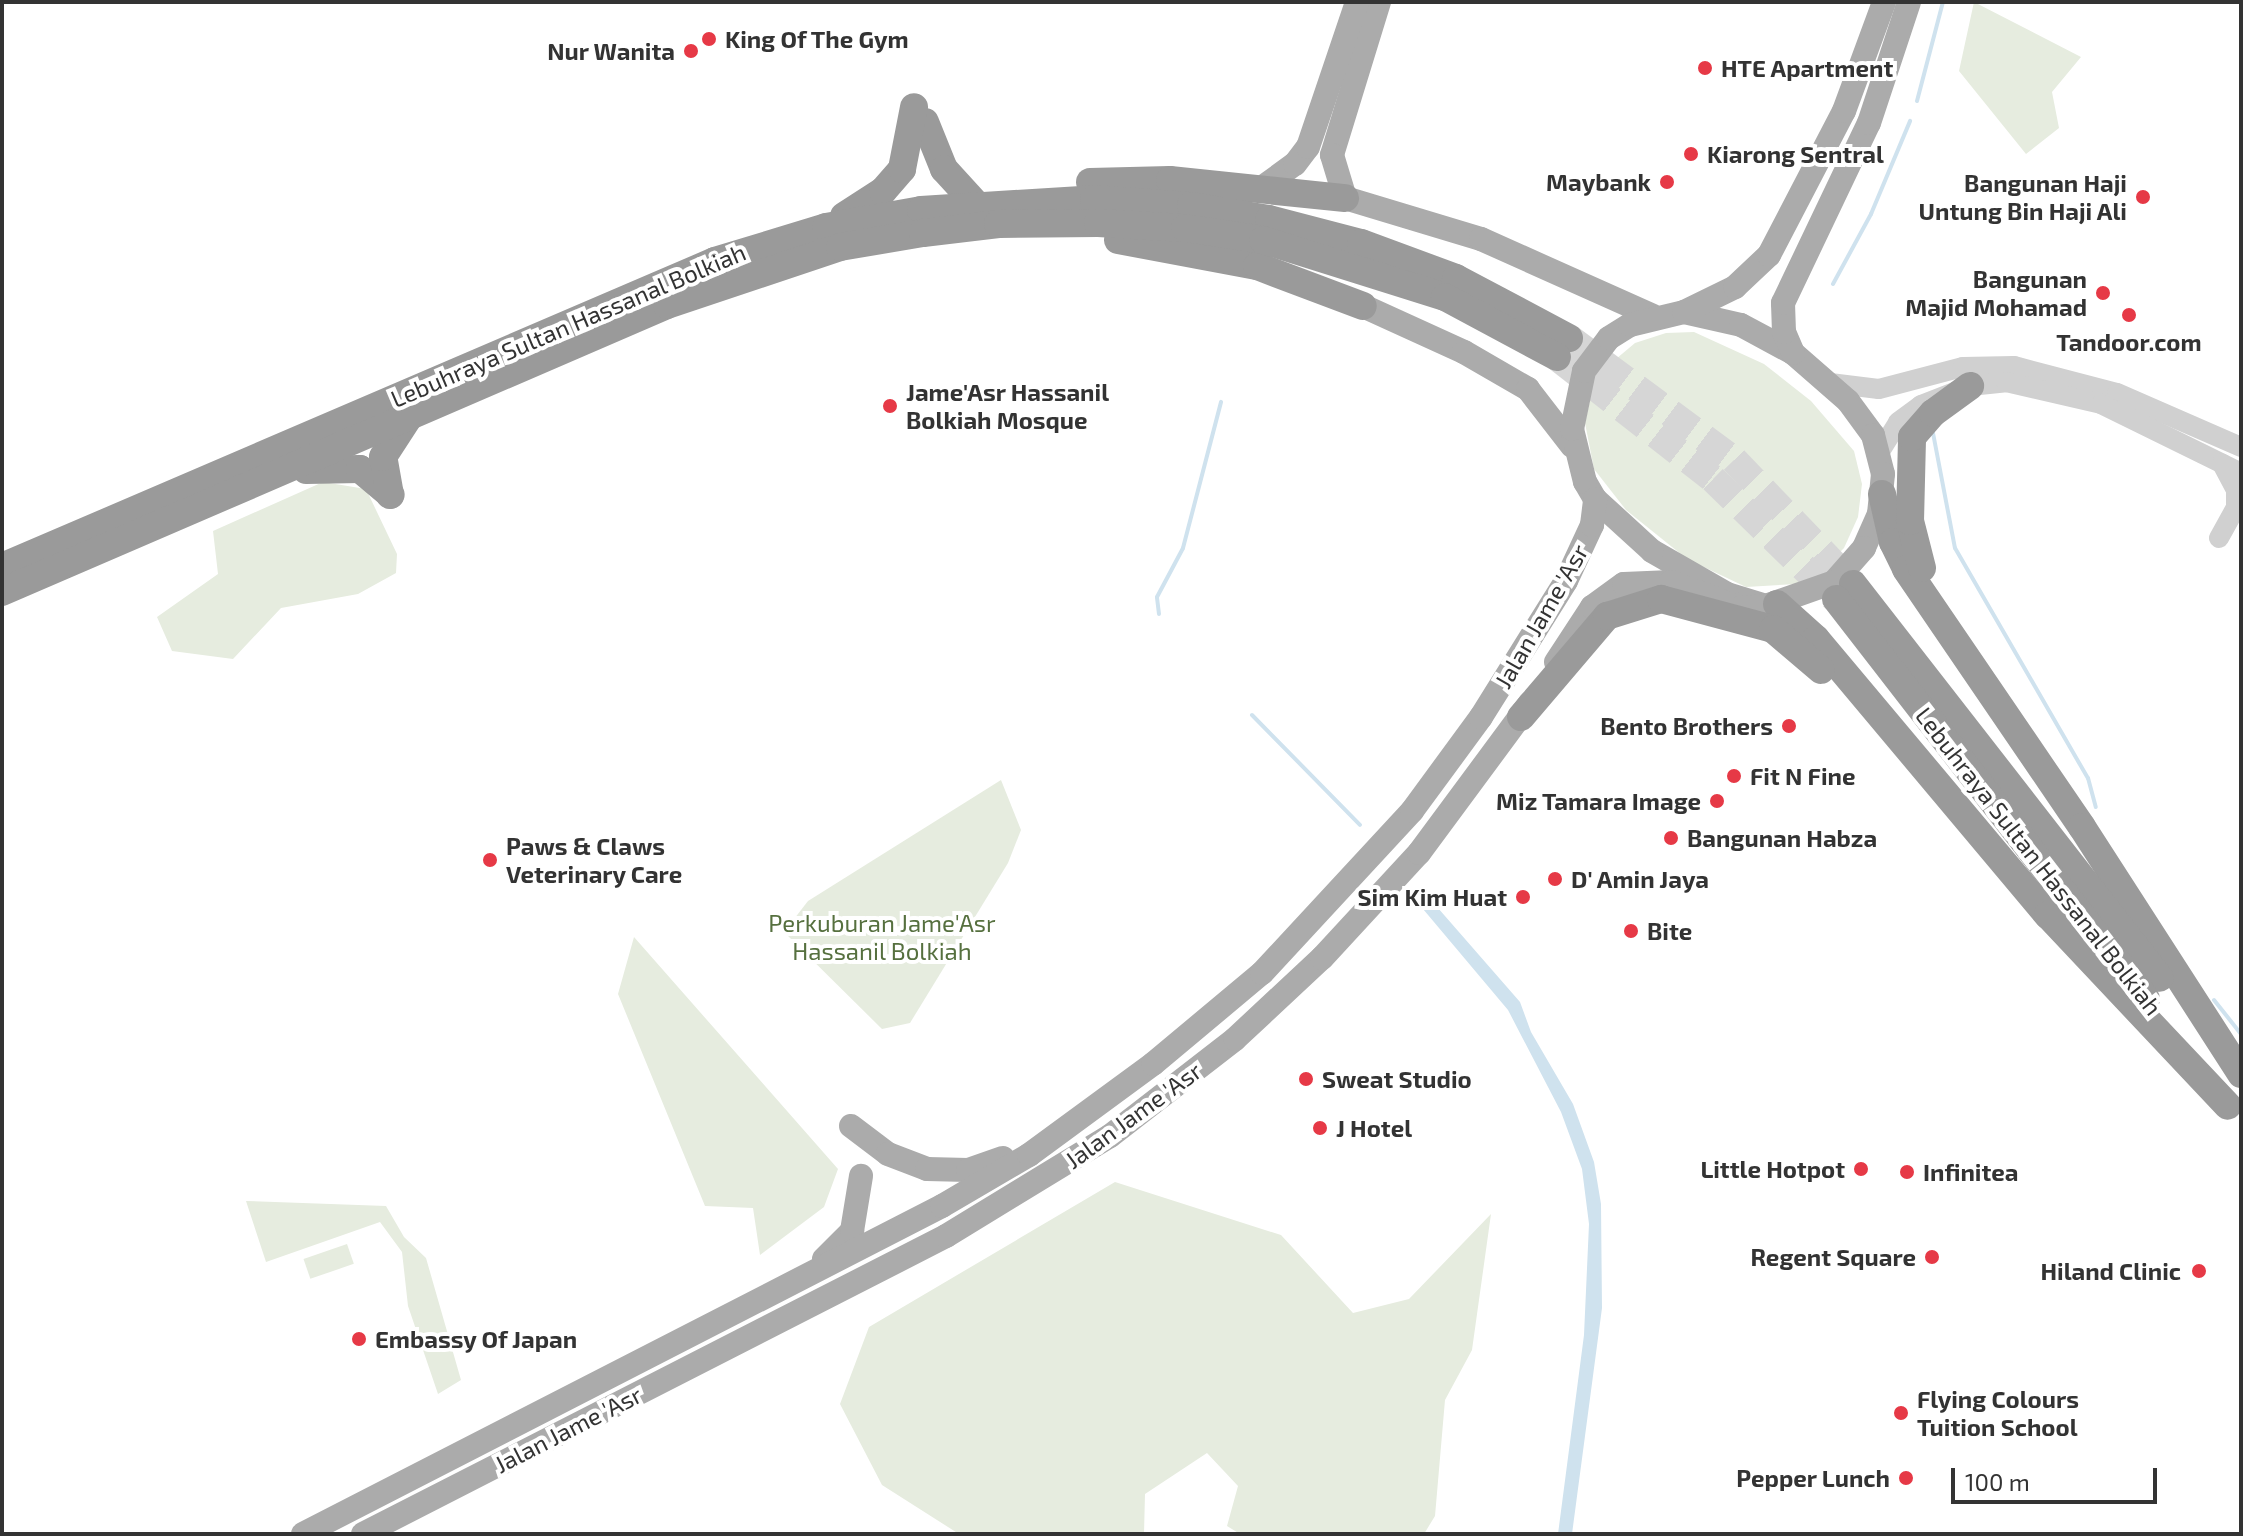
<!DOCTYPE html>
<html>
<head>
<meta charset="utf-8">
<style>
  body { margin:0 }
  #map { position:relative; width:2243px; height:1536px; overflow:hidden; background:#fff; font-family:"Exo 2",sans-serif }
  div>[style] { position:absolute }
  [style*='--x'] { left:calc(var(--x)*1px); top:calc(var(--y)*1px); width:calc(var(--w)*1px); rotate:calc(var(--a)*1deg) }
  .green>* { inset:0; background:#e6ecdf; transform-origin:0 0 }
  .water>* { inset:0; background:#cfe2ee }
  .stream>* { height:4px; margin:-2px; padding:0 2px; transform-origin:2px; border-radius:2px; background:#cfe2ee }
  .highway-tunnel>* { height:28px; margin-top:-14px; transform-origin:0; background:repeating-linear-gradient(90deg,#d6d6d6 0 28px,transparent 0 42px) }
  .minor>* { height:20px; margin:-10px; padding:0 10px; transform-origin:10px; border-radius:10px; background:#d0d0d0 }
  .major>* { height:24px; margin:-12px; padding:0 12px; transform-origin:12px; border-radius:12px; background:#ababab }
  .highway>* { height:28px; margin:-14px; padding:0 14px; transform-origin:14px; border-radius:14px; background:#9a9a9a }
  .dots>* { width:22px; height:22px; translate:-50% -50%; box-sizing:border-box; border:4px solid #fff; border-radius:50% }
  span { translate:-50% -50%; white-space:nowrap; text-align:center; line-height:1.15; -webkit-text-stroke:8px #fff; paint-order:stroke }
  .poi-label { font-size:24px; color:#333; font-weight:700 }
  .left { translate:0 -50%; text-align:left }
  .right { translate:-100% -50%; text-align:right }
  .street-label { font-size:24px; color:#333 }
  .park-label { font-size:24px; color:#56703f }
  .frame { position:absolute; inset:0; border:4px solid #333; pointer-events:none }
  .scale { position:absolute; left:1951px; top:1468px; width:206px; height:36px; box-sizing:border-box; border:4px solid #333; border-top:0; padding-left:10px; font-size:24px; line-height:28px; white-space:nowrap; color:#333; -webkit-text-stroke:6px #fff; paint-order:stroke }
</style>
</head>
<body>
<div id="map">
  <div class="green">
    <div style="clip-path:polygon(1974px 2px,2081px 57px,2052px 92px,2059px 128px,2026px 154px,1959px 71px)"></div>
    <div style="clip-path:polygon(1694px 332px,1764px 364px,1811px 401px,1854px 451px,1862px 484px,1858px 517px,1844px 548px,1823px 570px,1797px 584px,1746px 587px,1687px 559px,1626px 510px,1594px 469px,1585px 423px,1592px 391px,1610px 364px,1635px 343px,1666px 333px)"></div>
    <div style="clip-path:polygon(323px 482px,366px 489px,397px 554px,396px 573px,358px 594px,281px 608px,233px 659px,172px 651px,157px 617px,218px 574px,213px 531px)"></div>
    <div style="clip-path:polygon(1001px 780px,1021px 830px,1008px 863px,910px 1023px,882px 1029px,784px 932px,808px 901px)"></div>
    <div style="clip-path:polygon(634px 937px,838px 1169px,824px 1207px,760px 1255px,753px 1208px,705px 1206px,618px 994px)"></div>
    <div style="clip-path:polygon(1115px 1182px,1281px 1235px,1353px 1313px,1409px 1299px,1491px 1214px,1472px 1350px,1445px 1400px,1435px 1516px,1424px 1534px,1240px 1534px,1227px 1526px,1238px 1486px,1207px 1453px,1145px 1494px,1144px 1534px,959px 1534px,882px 1485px,840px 1404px,869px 1327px)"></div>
    <div style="clip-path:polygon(246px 1201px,386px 1206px,404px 1237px,426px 1258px,461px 1380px,438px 1394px,408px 1306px,402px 1252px,380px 1222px,266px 1262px)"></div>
    <div style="left:347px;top:1244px;width:21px;height:46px;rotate:71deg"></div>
  </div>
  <div class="water">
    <div style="clip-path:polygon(1431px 900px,1520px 1002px,1531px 1032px,1573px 1104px,1594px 1162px,1601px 1204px,1602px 1308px,1572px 1534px,1558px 1534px,1584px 1335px,1589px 1224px,1582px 1169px,1561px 1112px,1508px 1010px,1423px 909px)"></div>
  </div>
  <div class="stream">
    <div style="--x:1917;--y:101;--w:102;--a:-75.3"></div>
    <div style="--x:1833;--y:284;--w:80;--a:-61.5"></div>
    <div style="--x:1871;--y:214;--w:101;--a:-67.2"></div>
    <div style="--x:1933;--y:433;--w:117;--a:79.2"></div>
    <div style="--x:1955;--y:548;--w:266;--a:60"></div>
    <div style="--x:2088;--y:778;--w:30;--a:75"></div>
    <div style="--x:1159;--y:614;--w:17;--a:-97"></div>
    <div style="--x:1157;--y:597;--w:55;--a:-62"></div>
    <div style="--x:1183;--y:548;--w:151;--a:-75.4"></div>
    <div style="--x:1252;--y:715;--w:154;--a:45.5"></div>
    <div style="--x:2214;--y:1000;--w:43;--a:51.5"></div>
  </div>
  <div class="highway-tunnel">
    <div style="--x:1569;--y:338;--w:205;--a:36.5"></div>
    <div style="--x:1734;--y:460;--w:172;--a:46.2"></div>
    <div style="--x:1557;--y:357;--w:198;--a:38"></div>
    <div style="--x:1713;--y:479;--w:172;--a:44.3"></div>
  </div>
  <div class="minor">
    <div style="--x:1830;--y:383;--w:49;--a:7"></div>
    <div style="--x:1879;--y:389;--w:87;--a:-14.7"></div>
    <div style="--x:1963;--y:367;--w:51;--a:-1.1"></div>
    <div style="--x:2014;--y:366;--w:106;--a:14.7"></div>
    <div style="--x:2117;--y:393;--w:135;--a:23.5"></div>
    <div style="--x:1879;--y:453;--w:36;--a:-58"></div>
    <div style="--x:1898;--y:422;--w:29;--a:-36"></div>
    <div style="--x:1921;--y:405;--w:53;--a:-21.2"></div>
    <div style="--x:1970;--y:386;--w:36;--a:-6"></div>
    <div style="--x:2006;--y:382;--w:98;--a:13"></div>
    <div style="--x:2101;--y:404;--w:156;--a:26.2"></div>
    <div style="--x:2219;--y:538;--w:35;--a:-61"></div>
    <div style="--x:2236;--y:507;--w:17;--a:-90"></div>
    <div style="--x:2236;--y:490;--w:30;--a:-118"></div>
  </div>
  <div class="major">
    <div style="--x:1379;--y:2;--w:160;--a:107.1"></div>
    <div style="--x:1332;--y:155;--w:45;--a:73.2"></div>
    <div style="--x:1345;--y:198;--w:142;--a:16.8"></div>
    <div style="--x:1481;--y:239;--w:188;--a:24.1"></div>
    <div style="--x:1263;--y:187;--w:39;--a:-36"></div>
    <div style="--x:1295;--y:164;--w:21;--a:-53"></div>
    <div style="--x:1308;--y:147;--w:153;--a:-71.3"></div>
    <div style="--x:1363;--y:306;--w:111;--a:24.5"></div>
    <div style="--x:1464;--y:352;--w:74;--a:30"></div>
    <div style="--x:1528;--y:389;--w:72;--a:52.3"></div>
    <div style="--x:1684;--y:312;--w:58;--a:12.8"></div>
    <div style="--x:1741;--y:325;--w:59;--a:28.3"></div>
    <div style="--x:1793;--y:353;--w:73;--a:41.1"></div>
    <div style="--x:1848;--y:401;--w:42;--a:53.7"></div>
    <div style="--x:1873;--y:435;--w:40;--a:75.6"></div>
    <div style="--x:1883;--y:474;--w:40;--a:95.7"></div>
    <div style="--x:1879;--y:514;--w:37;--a:114"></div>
    <div style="--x:1864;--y:548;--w:45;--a:131.4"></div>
    <div style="--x:1834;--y:582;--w:72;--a:160.6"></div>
    <div style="--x:1766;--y:606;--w:41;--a:-162.9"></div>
    <div style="--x:1727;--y:594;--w:86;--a:-150.2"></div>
    <div style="--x:1652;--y:551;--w:77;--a:-137.6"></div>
    <div style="--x:1595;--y:499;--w:20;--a:-120"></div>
    <div style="--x:1585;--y:482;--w:55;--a:-103.8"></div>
    <div style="--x:1572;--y:429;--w:59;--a:-78.3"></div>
    <div style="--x:1584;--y:371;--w:41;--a:-52.9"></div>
    <div style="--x:1609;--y:338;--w:25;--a:-32"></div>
    <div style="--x:1630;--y:325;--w:56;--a:-13.5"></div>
    <div style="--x:1684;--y:312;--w:57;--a:-26.1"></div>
    <div style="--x:1735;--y:287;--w:47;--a:-43.3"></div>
    <div style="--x:1769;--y:255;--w:162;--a:-62.5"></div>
    <div style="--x:1844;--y:111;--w:116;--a:-69.8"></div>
    <div style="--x:1793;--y:353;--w:23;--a:-113"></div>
    <div style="--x:1784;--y:332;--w:29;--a:-92"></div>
    <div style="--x:1783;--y:303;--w:199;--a:-64.5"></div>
    <div style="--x:1869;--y:123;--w:127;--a:-71.7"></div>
    <div style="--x:1556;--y:662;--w:66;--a:-56.8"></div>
    <div style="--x:1592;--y:607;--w:39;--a:-36"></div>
    <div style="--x:1624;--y:584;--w:47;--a:-2.4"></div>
    <div style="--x:1671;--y:582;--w:74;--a:20.6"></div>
    <div style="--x:1740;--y:608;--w:26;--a:-4"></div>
    <div style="--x:851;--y:1126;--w:46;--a:37.1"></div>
    <div style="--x:888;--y:1154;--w:42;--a:21"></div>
    <div style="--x:927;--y:1169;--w:41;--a:1.4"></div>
    <div style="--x:968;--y:1170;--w:37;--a:-19"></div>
    <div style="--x:824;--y:1259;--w:40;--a:-45"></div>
    <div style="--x:852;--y:1231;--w:56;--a:-80.7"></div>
    <div style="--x:303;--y:1534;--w:718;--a:-27.17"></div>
    <div style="--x:942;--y:1206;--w:101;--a:-30.4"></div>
    <div style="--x:1029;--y:1155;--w:154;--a:-36.3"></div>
    <div style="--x:1153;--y:1064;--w:142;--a:-39.9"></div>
    <div style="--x:1262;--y:973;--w:221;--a:-47.2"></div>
    <div style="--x:1412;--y:811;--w:117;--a:-53.7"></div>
    <div style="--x:1481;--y:717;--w:160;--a:-58"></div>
    <div style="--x:1566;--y:581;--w:62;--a:-65.1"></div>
    <div style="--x:1592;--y:525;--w:26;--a:-83"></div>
    <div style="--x:363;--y:1534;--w:655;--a:-27.07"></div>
    <div style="--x:946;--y:1236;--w:192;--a:-31.4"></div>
    <div style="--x:1110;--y:1136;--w:158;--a:-37.8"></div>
    <div style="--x:1235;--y:1039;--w:119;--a:-43"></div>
    <div style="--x:1322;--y:958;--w:143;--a:-47.3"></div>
    <div style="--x:1419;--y:853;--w:187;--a:-53.5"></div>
  </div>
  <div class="highway">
    <div style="--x:925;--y:122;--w:51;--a:68"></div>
    <div style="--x:944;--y:169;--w:47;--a:47.6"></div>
    <div style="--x:1090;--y:182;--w:80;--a:-1.4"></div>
    <div style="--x:1170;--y:180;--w:176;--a:5.9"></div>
    <div style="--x:844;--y:216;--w:46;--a:-32.7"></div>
    <div style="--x:883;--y:191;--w:29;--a:-49"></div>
    <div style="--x:902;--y:169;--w:63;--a:-79"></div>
    <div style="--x:1118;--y:240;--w:141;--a:10.6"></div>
    <div style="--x:1257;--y:266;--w:113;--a:20.7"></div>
    <div style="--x:306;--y:470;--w:54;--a:-1.1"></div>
    <div style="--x:360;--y:469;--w:40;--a:40"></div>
    <div style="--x:1882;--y:494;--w:49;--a:77.1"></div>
    <div style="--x:1893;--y:542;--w:30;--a:64"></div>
    <div style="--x:1906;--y:569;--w:312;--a:55.7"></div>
    <div style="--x:2082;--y:827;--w:294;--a:57.2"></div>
    <div style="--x:390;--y:495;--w:39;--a:-100"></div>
    <div style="--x:383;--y:457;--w:48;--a:-57"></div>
    <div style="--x:2;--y:567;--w:776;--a:-23.23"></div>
    <div style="--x:715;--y:261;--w:116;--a:-17"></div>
    <div style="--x:826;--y:227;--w:97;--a:-10.1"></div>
    <div style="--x:921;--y:210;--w:173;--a:-3.6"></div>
    <div style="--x:1094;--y:199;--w:97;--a:4.1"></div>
    <div style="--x:1191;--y:206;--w:79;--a:9.5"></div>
    <div style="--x:1269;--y:219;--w:95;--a:14.6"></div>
    <div style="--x:1361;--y:243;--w:101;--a:20.2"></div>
    <div style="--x:1456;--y:278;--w:128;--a:28"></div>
    <div style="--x:1922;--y:568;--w:49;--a:-104.3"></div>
    <div style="--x:1910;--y:521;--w:84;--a:-88.6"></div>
    <div style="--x:1912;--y:437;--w:32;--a:-49"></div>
    <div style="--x:1933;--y:413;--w:46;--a:-36.1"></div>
    <div style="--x:1853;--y:584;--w:499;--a:52.1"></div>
    <div style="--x:2;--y:592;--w:724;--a:-23.34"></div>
    <div style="--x:667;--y:305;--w:182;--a:-18.5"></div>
    <div style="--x:840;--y:247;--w:84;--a:-9.6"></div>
    <div style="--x:923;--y:233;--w:76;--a:-6.8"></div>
    <div style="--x:998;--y:224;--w:100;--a:-0.6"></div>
    <div style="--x:1098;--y:223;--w:87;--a:3.3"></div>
    <div style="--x:1185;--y:228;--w:79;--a:8.7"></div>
    <div style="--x:1263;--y:240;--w:191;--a:17.4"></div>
    <div style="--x:1445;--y:297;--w:127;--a:28.2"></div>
    <div style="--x:1836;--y:599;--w:506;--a:52.22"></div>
    <div style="--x:1777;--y:604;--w:52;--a:41.9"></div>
    <div style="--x:1816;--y:639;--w:361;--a:50"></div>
    <div style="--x:2048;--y:915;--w:262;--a:46.7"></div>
    <div style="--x:1521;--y:717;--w:133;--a:-49.6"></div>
    <div style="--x:1607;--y:616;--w:57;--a:-17.5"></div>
    <div style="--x:1661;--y:599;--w:116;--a:15"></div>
    <div style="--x:1773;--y:629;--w:63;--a:40.5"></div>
  </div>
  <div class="dots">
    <div style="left:709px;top:39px;background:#e63946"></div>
    <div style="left:691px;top:51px;background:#e63946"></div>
    <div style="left:1705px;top:68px;background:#e63946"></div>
    <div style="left:1691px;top:154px;background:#e63946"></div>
    <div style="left:1667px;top:182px;background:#e63946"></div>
    <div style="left:2143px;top:197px;background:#e63946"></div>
    <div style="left:2103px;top:293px;background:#e63946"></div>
    <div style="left:2129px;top:315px;background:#e63946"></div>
    <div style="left:890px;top:406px;background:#e63946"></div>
    <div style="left:1789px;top:726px;background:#e63946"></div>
    <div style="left:1734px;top:776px;background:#e63946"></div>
    <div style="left:1717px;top:801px;background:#e63946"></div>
    <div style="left:1671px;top:838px;background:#e63946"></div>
    <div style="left:490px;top:860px;background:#e63946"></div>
    <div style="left:1555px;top:879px;background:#e63946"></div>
    <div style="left:1523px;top:897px;background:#e63946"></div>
    <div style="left:1631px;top:931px;background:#e63946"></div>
    <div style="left:1306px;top:1079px;background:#e63946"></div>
    <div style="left:1320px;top:1128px;background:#e63946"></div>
    <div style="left:1861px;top:1169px;background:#e63946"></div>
    <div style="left:1907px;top:1172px;background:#e63946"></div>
    <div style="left:1932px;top:1257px;background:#e63946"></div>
    <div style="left:2199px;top:1271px;background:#e63946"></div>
    <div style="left:359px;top:1339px;background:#e63946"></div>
    <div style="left:1901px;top:1413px;background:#e63946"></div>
    <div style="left:1906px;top:1478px;background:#e63946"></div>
  </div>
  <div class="poi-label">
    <span class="left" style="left:725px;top:39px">King Of The Gym</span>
    <span class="right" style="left:675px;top:51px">Nur Wanita</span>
    <span class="left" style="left:1721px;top:68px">HTE Apartment</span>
    <span class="left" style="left:1707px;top:154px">Kiarong Sentral</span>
    <span class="right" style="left:1651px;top:182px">Maybank</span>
    <span class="right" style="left:2127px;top:197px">Bangunan Haji<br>Untung Bin Haji Ali</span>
    <span class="right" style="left:2087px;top:293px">Bangunan<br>Majid Mohamad</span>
    <span style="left:2129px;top:342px">Tandoor.com</span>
    <span class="left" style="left:906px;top:406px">Jame'Asr Hassanil<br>Bolkiah Mosque</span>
    <span class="right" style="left:1773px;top:726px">Bento Brothers</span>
    <span class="left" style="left:1750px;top:776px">Fit N Fine</span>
    <span class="right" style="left:1701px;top:801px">Miz Tamara Image</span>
    <span class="left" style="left:1687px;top:838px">Bangunan Habza</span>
    <span class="left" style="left:506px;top:860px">Paws &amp; Claws<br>Veterinary Care</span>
    <span class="left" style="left:1571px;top:879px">D' Amin Jaya</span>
    <span class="right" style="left:1507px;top:897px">Sim Kim Huat</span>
    <span class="left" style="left:1647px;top:931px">Bite</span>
    <span class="left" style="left:1322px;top:1079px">Sweat Studio</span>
    <span class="left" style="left:1336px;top:1128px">J Hotel</span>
    <span class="right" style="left:1845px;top:1169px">Little Hotpot</span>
    <span class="left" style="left:1923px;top:1172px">Infinitea</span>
    <span class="right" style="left:1916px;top:1257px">Regent Square</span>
    <span class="right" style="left:2181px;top:1271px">Hiland Clinic</span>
    <span class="left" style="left:375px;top:1339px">Embassy Of Japan</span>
    <span class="left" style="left:1917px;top:1413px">Flying Colours<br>Tuition School</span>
    <span class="right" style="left:1890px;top:1478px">Pepper Lunch</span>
  </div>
  <div class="street-label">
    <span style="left:568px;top:325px;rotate:-23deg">Lebuhraya Sultan Hassanal Bolkiah</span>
    <span style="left:1541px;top:616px;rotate:-60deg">Jalan Jame 'Asr</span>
    <span style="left:2039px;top:861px;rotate:52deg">Lebuhraya Sultan Hassanal Bolkiah</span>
    <span style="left:1133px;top:1115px;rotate:-36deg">Jalan Jame 'Asr</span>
    <span style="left:568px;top:1429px;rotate:-27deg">Jalan Jame 'Asr</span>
  </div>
  <div class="park-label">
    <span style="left:882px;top:937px">Perkuburan Jame'Asr<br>Hassanil Bolkiah</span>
  </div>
  <div class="frame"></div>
  <div class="scale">100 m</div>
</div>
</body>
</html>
